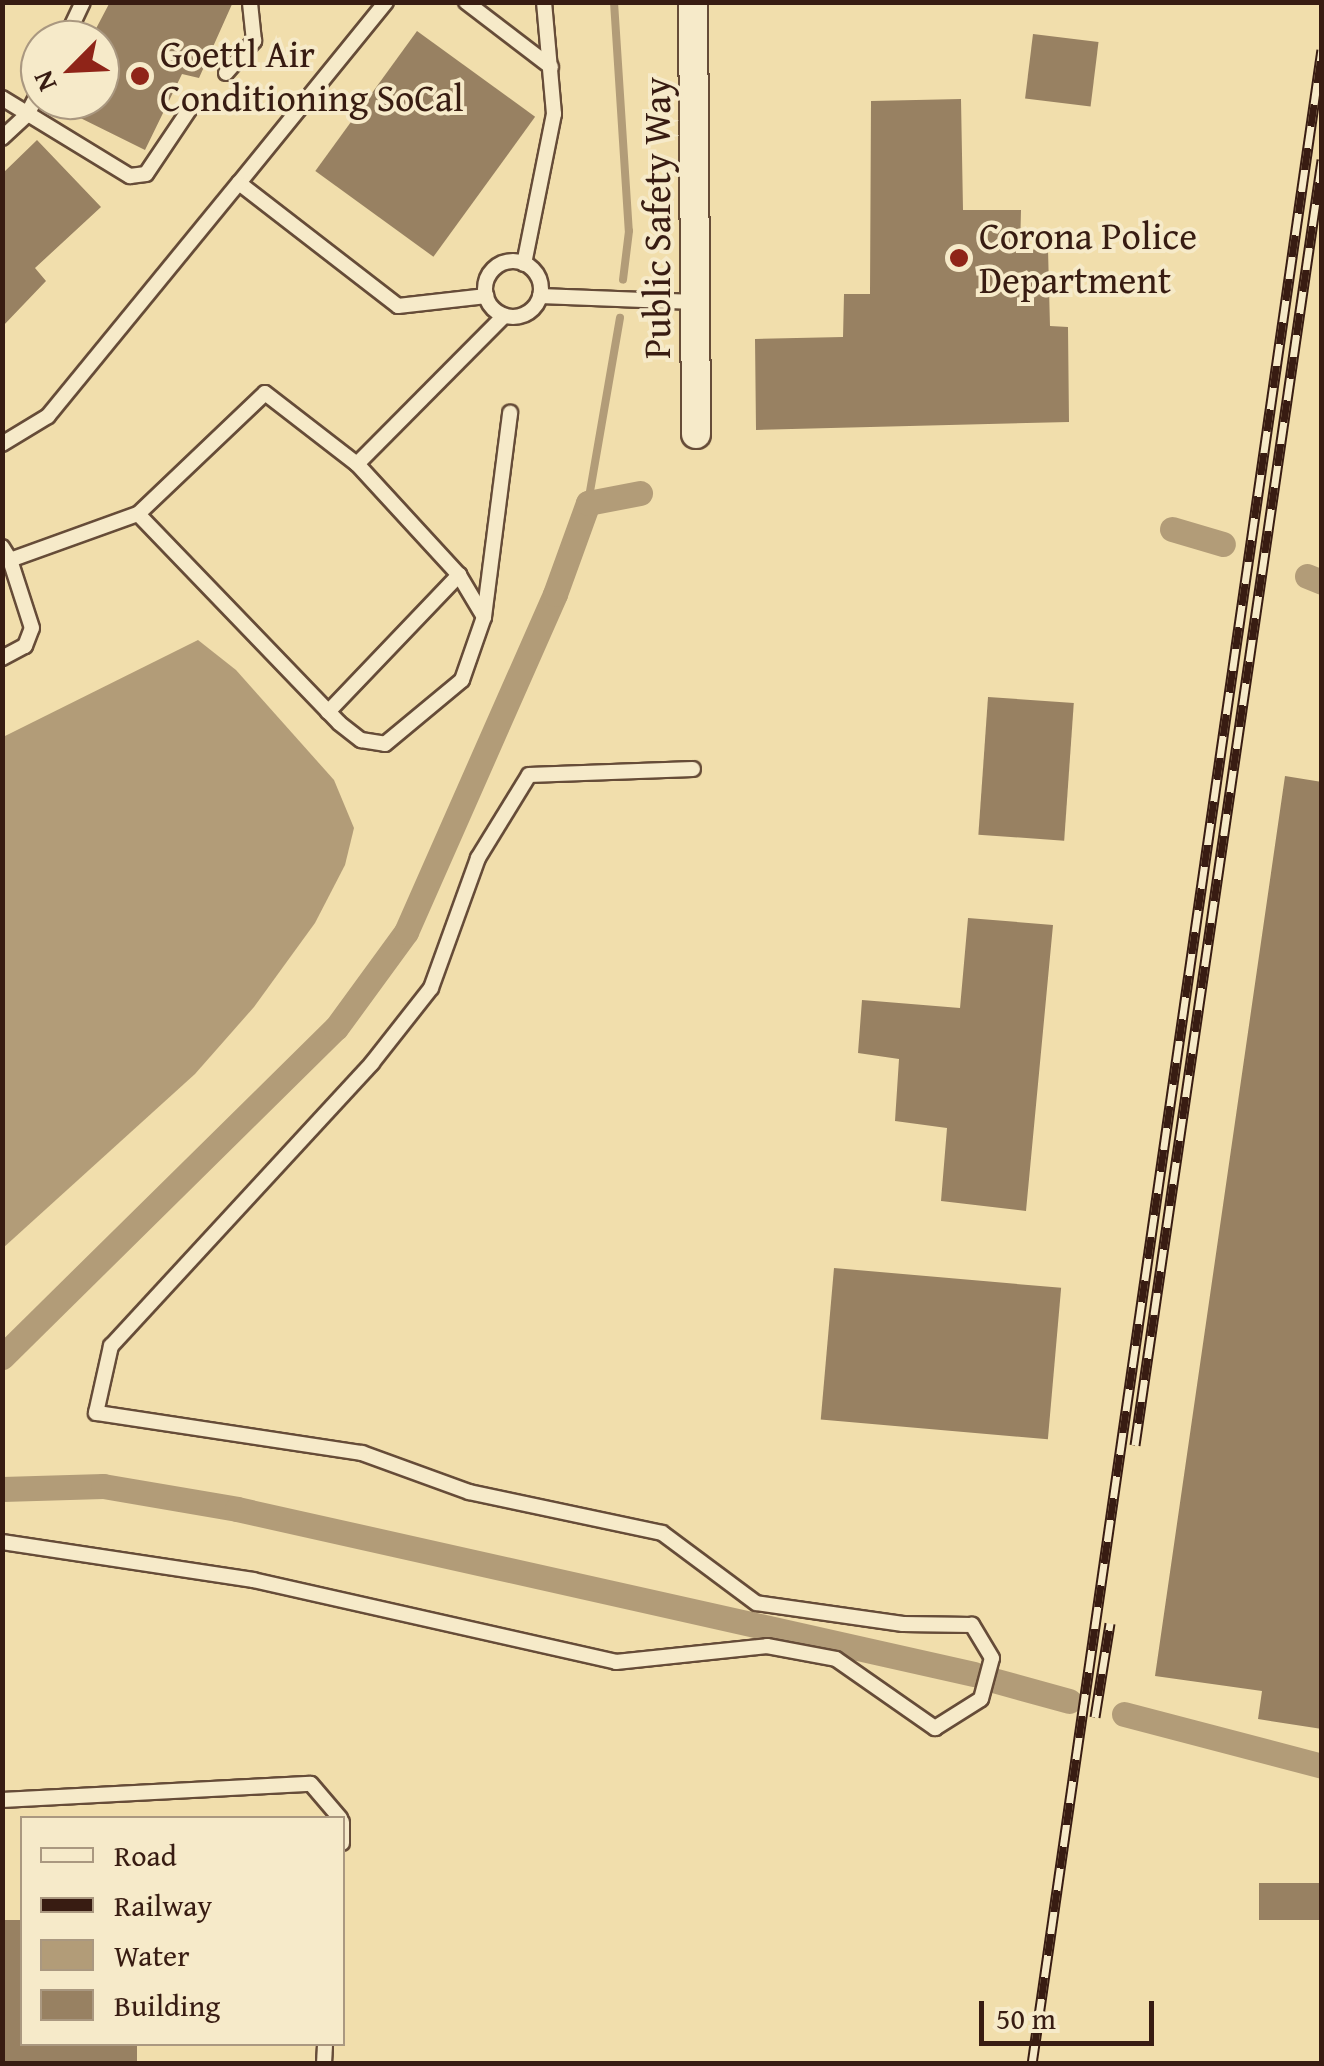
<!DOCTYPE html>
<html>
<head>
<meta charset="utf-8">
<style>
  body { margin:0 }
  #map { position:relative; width:1324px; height:2066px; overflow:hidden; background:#f1deac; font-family:"Gentium Book Plus",serif }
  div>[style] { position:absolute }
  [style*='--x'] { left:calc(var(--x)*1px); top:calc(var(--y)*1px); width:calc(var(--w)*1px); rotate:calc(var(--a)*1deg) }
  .water>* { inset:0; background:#b29c78 }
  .stream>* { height:8px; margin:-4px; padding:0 4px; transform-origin:4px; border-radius:4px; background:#b29c78 }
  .canal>* { height:25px; margin:-12.5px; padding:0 12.5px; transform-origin:12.5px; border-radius:12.5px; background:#b29c78 }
  .building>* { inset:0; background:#988162; transform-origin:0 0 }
  .roads { filter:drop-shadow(2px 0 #664c38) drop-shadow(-2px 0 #664c38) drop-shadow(0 2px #664c38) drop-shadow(0 -2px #664c38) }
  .service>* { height:14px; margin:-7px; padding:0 7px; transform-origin:7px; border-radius:7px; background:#f6eac9 }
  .service>.ring { margin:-7px; padding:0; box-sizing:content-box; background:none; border:14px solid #f6eac9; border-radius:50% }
  .minor>* { height:28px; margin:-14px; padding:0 14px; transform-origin:14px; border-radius:14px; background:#f6eac9 }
  .rail>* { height:11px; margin-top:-5.5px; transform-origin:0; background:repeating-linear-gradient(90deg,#f6eac9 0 22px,#381c12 0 44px); box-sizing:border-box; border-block:2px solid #381c12 }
  .dots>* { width:28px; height:28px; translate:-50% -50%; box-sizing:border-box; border:5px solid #f6eac9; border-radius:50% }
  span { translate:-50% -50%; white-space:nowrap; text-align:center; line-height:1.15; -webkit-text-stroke:8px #f6eac9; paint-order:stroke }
  .poi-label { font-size:38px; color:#381c12 }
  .left { translate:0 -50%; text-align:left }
  .street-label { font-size:38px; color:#381c12 }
  .frame { position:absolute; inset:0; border:5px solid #381c12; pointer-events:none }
  .legend { position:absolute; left:20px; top:1816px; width:325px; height:230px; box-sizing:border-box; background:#f6eac9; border:2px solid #aa9880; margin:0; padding:12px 18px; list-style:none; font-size:30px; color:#381c12 }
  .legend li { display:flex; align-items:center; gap:20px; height:50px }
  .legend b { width:50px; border:2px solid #aa9880 }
  .north { position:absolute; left:20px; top:20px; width:100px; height:100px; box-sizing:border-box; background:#f6eac9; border:2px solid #aa9880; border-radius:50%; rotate:246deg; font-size:28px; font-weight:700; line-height:40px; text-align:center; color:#381c12 }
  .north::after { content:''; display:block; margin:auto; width:35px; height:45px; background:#8f2418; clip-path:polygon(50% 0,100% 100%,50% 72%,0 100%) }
  .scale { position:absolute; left:979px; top:2001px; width:175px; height:45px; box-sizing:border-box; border:5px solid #381c12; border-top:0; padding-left:12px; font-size:30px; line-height:35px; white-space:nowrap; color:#381c12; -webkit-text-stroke:8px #f6eac9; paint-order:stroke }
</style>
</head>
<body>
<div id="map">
  <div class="water">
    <div style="clip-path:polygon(198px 640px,236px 670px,334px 780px,354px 828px,345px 865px,315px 923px,254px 1007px,195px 1074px,3px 1248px,3px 737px)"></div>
  </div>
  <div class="stream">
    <div style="--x:614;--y:2;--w:229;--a:86.3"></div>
    <div style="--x:629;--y:231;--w:49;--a:97"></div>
    <div style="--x:588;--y:503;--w:188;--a:-80.2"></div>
  </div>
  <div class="canal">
    <div style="--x:1172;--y:529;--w:53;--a:16.4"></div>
    <div style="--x:1307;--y:576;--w:16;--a:22"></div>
    <div style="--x:2;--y:1357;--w:469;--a:-44.6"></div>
    <div style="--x:336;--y:1028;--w:119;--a:-53.9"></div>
    <div style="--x:406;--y:932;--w:369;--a:-66.2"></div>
    <div style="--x:555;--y:594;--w:97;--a:-70.1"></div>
    <div style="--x:588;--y:503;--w:53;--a:-10.9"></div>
    <div style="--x:2;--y:1489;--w:101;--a:-1.7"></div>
    <div style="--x:103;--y:1486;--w:136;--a:9.7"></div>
    <div style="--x:237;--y:1509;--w:755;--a:12.62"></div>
    <div style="--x:993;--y:1680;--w:79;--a:15.4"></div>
    <div style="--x:1124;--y:1714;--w:205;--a:14.7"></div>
  </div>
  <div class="building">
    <div style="clip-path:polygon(110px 2px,233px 2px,199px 78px,182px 74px,145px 150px,46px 101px,100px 100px,100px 40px,90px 40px)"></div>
    <div style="left:417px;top:31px;width:146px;height:173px;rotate:36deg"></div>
    <div style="left:1033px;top:34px;width:66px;height:65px;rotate:7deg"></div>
    <div style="clip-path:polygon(961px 99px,963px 210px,1021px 210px,1020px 250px,1048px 249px,1050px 326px,1068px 327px,1069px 422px,756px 430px,755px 339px,843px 337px,844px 294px,870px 294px,871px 101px)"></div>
    <div style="clip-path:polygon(37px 140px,101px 207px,35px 268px,46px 281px,2px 327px,2px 174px)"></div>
    <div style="left:988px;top:697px;width:86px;height:138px;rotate:4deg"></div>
    <div style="clip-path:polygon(1285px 776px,1322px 782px,1322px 1729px,1258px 1719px,1262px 1691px,1155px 1676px)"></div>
    <div style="clip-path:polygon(968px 918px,1053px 925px,1026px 1211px,941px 1201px,947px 1128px,895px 1121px,899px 1059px,858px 1053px,862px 1000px,960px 1008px)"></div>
    <div style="left:834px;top:1268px;width:228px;height:152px;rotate:5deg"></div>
    <div style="left:1259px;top:1883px;width:63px;height:37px"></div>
    <div style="clip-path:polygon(2px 1920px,22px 1920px,22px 2044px,137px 2044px,137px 2064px,2px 2064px)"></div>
  </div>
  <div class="roads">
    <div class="service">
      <div style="--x:386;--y:2;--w:233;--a:129.1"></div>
      <div style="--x:239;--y:183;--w:201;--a:37.7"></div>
      <div style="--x:398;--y:306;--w:89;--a:-6.5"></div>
      <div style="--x:466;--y:2;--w:107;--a:37.4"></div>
      <div style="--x:65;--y:40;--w:42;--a:-64.7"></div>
      <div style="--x:226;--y:73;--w:43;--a:-48.8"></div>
      <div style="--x:254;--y:41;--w:39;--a:-96"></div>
      <div style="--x:2;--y:98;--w:150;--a:31.4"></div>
      <div style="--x:130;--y:176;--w:16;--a:-7"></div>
      <div style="--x:146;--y:174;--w:88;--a:-56.1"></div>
      <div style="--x:2;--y:138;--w:34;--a:-43"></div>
      <div style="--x:27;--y:115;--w:28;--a:-63"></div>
      <div class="ring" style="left:485px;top:261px;width:42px;height:42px"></div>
      <div style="--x:524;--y:264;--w:153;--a:-78.7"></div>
      <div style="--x:554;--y:114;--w:112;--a:-95.1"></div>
      <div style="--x:540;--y:296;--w:155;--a:2.2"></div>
      <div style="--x:2;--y:444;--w:54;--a:-31.3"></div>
      <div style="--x:48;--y:416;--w:301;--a:-50.7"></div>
      <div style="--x:138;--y:514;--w:290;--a:46.1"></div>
      <div style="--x:339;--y:723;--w:28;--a:38"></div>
      <div style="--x:361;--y:740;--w:24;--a:9"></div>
      <div style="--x:385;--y:744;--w:100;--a:-39.7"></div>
      <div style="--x:462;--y:680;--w:67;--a:-70.8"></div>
      <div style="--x:484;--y:617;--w:49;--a:-120.8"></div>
      <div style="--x:459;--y:575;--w:151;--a:-132.6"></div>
      <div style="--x:2;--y:547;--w:15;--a:58"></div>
      <div style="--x:10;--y:560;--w:136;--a:-19.8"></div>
      <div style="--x:138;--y:514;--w:175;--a:-43.6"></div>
      <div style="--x:265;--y:393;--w:116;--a:37.7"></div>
      <div style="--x:357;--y:464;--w:209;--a:-45.2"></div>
      <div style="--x:484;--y:617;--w:206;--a:-82.7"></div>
      <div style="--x:2;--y:658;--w:26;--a:-28"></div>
      <div style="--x:25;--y:646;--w:19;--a:-69"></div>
      <div style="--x:32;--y:628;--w:71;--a:-107.9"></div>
      <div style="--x:328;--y:712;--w:190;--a:-46.3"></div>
      <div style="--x:2;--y:1542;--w:254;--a:8.6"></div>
      <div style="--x:253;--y:1580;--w:372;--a:12.7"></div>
      <div style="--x:616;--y:1662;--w:152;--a:-6"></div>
      <div style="--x:767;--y:1646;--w:70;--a:10.7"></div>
      <div style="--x:836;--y:1659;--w:121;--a:34.9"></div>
      <div style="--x:935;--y:1728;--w:54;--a:-32.2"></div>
      <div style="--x:981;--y:1699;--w:42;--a:-75"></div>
      <div style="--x:992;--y:1658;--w:39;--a:-121"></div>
      <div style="--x:972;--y:1625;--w:69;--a:-179.2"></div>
      <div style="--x:903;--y:1624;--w:148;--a:-171.9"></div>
      <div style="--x:756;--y:1603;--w:117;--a:-143.3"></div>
      <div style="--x:662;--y:1533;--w:197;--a:-168"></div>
      <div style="--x:469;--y:1492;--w:114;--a:-160"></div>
      <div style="--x:362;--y:1453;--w:269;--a:-171.4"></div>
      <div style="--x:96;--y:1413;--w:69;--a:-77.4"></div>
      <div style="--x:111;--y:1346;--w:385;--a:-47.3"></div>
      <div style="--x:372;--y:1063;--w:95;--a:-51.8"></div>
      <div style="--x:431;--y:988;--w:138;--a:-70.1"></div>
      <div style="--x:478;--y:858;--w:97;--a:-58.4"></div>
      <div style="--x:529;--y:775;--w:164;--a:-2.1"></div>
      <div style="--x:2;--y:1800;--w:309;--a:-3"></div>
      <div style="--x:311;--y:1784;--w:45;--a:49.5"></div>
      <div style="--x:342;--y:1822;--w:21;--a:90"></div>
      <div style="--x:324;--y:2064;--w:20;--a:-87"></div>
    </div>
    <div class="minor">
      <div style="--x:693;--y:2;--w:432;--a:89.6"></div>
    </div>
  </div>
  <div class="rail">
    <div style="--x:1135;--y:1445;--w:1299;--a:-81.72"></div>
    <div style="--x:1095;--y:1717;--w:95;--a:-80.9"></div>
    <div style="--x:1032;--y:2064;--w:2035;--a:-81.81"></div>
  </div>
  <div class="dots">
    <div style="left:140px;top:76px;background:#8f2418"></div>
    <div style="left:959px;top:258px;background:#8f2418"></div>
  </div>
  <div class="poi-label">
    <span class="left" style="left:160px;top:76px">Goettl Air<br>Conditioning SoCal</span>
    <span class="left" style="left:979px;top:258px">Corona Police<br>Department</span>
  </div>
  <div class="street-label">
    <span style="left:657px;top:218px;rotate:-90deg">Public Safety Way</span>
  </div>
  <div class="frame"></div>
  <ul class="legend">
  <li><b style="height:12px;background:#f6eac9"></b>Road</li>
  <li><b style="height:12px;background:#381c12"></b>Railway</li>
  <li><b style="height:28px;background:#b29c78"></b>Water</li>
  <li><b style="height:28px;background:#988162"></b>Building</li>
  </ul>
  <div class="north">N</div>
  <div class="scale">50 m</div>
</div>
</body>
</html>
